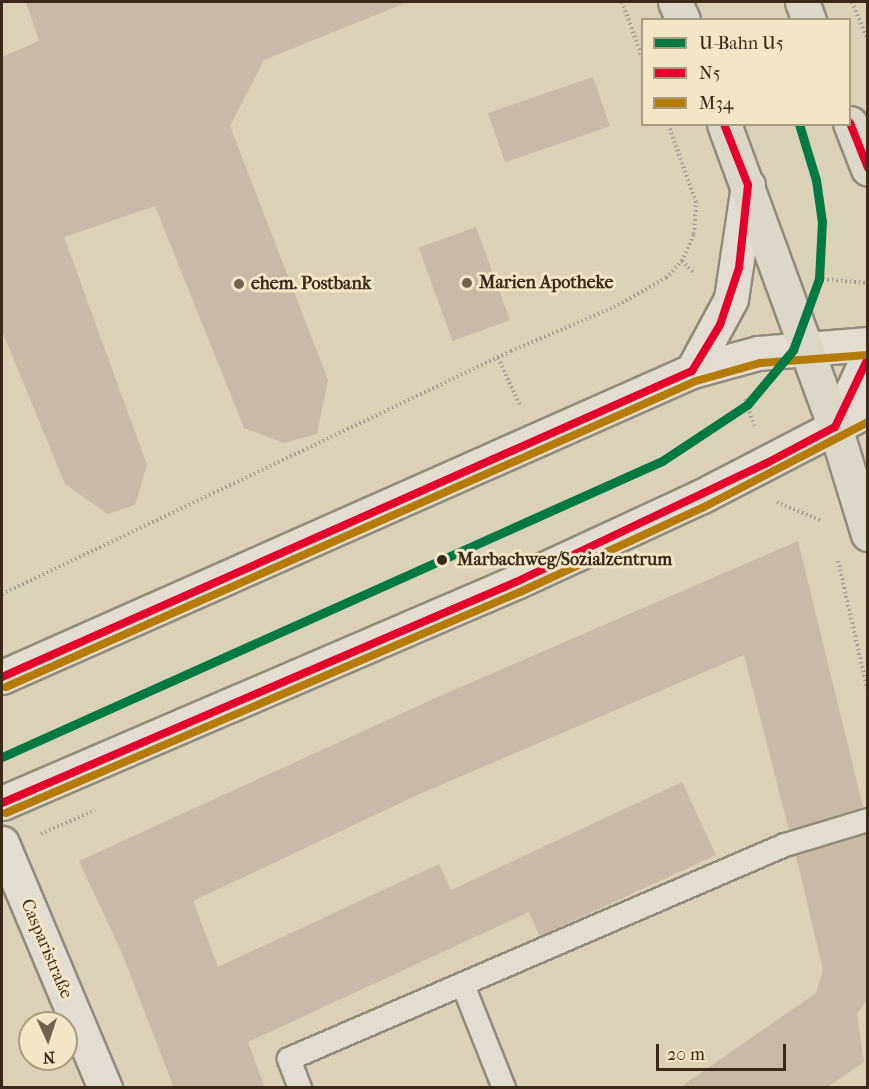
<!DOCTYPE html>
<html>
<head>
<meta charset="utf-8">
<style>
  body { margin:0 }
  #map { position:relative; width:869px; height:1089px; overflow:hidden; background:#dad1b7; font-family:"IM FELL French Canon",serif }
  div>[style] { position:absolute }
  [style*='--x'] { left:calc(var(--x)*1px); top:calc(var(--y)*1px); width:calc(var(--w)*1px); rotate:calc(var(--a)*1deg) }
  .building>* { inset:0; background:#c7baa6; transform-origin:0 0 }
  .path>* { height:4px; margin-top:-2px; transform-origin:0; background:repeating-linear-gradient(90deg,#a49f93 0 1.5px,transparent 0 4.5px) }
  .roads { filter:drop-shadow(2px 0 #928b7a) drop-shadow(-2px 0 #928b7a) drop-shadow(0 2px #928b7a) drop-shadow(0 -2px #928b7a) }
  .service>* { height:22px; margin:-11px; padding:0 11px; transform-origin:11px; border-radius:11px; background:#e2ddd0 }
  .minor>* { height:33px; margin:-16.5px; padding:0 16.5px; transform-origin:16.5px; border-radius:16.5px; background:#e2ddd0 }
  .secondary>* { height:33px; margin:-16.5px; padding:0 16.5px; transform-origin:16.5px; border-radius:16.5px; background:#e2ddd0 }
  .primary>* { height:33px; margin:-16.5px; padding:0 16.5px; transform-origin:16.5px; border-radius:16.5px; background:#ddd7c8 }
  .bus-1>* { height:8px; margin:-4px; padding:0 4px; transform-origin:4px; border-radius:4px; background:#e4002b }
  .bus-2>* { height:8px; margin:-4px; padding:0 4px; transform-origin:4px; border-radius:4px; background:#b47b08 }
  .metro-1>* { height:9px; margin:-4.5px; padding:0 4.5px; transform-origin:4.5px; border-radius:4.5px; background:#007942 }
  .dots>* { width:16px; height:16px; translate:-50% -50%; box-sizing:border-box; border:3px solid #f1e6c6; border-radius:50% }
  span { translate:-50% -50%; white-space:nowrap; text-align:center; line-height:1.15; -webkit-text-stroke:6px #f1e6c6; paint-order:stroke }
  .poi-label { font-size:18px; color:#382a17; font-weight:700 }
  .left { translate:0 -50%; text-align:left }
  .stop-label { font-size:18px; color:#382a17; font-weight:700 }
  .street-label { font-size:18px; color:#382a17 }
  .frame { position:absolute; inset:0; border:3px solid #382a17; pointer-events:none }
  .legend { position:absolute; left:641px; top:18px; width:210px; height:108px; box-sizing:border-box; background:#f1e6c6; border:2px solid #a79b80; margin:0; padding:8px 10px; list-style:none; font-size:18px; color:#382a17 }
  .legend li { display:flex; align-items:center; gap:12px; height:30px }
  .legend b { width:30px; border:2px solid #a79b80 }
  .north { position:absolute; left:18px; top:1011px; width:60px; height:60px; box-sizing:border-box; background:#f1e6c6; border:2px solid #a79b80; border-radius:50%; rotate:177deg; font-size:16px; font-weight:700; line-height:24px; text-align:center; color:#382a17 }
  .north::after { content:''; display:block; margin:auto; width:21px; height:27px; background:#71644f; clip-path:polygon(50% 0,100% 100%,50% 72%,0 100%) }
  .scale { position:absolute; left:656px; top:1044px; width:130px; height:27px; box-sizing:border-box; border:3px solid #382a17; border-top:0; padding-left:8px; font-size:18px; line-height:21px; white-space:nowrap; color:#382a17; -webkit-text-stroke:4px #f1e6c6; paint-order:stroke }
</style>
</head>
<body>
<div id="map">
  <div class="building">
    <div style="clip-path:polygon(26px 2px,408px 2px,264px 60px,230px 126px,328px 380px,317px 434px,284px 443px,244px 428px,155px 206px,64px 237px,147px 465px,135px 505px,108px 514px,65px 484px,2px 331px,2px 57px,39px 41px)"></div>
    <div style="left:593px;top:77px;width:52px;height:111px;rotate:71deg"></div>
    <div style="left:476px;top:227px;width:99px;height:61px;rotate:70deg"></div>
    <div style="clip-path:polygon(798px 541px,863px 807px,789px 830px,744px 655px,415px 796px,193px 901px,218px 967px,439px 864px,451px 890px,682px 782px,716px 855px,540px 936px,529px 912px,248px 1042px,265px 1088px,174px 1088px,121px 951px,79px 861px,440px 696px)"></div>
    <div style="clip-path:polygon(867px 834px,867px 1000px,857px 1014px,864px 1062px,826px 1088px,679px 1088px,816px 993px,823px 970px,796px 856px)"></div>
  </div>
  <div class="path">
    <div style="--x:622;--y:2;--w:59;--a:70"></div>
    <div style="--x:852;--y:2;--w:42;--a:67.7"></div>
    <div style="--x:682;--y:261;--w:17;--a:45"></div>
    <div style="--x:823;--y:279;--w:45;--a:5.1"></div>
    <div style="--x:498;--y:358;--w:52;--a:64.9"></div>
    <div style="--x:745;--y:399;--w:28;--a:71"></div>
    <div style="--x:777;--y:502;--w:49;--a:22.9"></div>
    <div style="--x:838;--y:561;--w:134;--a:77.1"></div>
    <div style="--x:2;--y:594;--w:564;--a:-25.52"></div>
    <div style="--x:511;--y:351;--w:112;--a:-23.1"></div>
    <div style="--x:614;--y:307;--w:60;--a:-29.1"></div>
    <div style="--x:666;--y:278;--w:23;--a:-47"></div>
    <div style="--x:682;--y:261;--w:30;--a:-66"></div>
    <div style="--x:694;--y:234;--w:32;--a:-86"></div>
    <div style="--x:696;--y:202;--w:83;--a:-109.7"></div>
    <div style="--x:41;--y:834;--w:59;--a:-24"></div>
  </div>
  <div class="roads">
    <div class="service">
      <div style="--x:463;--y:985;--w:111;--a:68.3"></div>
      <div style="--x:300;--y:1088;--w:31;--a:-111"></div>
      <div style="--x:289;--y:1059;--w:540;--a:-23.34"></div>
      <div style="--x:785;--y:845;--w:87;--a:-16.8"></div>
    </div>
    <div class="minor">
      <div style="--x:2;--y:843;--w:266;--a:67.2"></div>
    </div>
    <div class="secondary">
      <div style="--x:692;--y:371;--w:82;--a:-61.6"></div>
      <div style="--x:731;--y:299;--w:115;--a:-81.5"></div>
      <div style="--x:835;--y:427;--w:77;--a:-64.8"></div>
      <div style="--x:2;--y:677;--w:755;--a:-23.92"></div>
      <div style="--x:692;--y:371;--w:68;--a:-15.3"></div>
      <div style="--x:758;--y:353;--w:110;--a:-4.7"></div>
      <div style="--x:2;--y:803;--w:559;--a:-23.27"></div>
      <div style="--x:516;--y:582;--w:203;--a:-24.8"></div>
      <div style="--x:700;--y:497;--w:189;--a:-27.4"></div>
    </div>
    <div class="primary">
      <div style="--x:675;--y:2;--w:20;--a:66"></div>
      <div style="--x:802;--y:2;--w:19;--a:69"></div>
      <div style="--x:850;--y:123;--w:49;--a:68.6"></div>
      <div style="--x:724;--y:124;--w:323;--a:69.9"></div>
      <div style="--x:835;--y:427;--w:112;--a:72.9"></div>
    </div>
  </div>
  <div class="bus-1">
    <div style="--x:850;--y:123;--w:48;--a:68.2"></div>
    <div style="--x:2;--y:677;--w:755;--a:-23.92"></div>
    <div style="--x:692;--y:371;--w:54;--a:-58.7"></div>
    <div style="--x:720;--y:325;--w:60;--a:-71.6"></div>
    <div style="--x:739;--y:268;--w:83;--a:-83.8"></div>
    <div style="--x:748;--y:185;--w:66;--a:-111.5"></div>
    <div style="--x:2;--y:803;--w:559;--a:-23.27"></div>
    <div style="--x:516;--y:582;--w:276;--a:-25.4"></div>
    <div style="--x:765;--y:464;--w:79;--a:-27.9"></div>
    <div style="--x:835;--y:427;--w:76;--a:-64.4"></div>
  </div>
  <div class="bus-2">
    <div style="--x:6;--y:687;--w:755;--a:-23.92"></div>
    <div style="--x:696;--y:381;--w:66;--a:-15.7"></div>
    <div style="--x:760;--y:363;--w:108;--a:-4.2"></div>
    <div style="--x:6;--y:813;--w:559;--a:-23.27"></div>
    <div style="--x:520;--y:592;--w:203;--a:-24.8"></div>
    <div style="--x:704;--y:507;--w:185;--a:-27.4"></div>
  </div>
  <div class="metro-1">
    <div style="--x:2;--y:757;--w:723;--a:-24.16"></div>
    <div style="--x:662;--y:461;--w:102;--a:-33.4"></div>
    <div style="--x:747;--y:405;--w:72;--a:-50.1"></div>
    <div style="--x:793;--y:350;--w:76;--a:-69.9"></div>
    <div style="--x:819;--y:279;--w:57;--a:-87"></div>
    <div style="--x:822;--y:222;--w:42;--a:-98.1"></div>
    <div style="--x:816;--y:180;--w:59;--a:-106.9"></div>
  </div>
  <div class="dots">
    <div style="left:467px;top:283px;background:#71644f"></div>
    <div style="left:239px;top:284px;background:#71644f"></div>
    <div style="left:442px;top:560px;background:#382a17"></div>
  </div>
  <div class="poi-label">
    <span class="left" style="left:479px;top:283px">Marien Apotheke</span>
    <span class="left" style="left:251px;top:284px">ehem. Postbank</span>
  </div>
  <div class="stop-label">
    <span class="left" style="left:457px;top:560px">Marbachweg/Sozialzentrum</span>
  </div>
  <div class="street-label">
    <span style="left:46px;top:949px;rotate:67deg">Casparistraße</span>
  </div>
  <div class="frame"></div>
  <ul class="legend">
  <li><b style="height:8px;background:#007942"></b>U-Bahn U5</li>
  <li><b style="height:8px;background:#e4002b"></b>N5</li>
  <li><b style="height:8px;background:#b47b08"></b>M34</li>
  </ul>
  <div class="north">N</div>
  <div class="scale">20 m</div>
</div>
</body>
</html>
